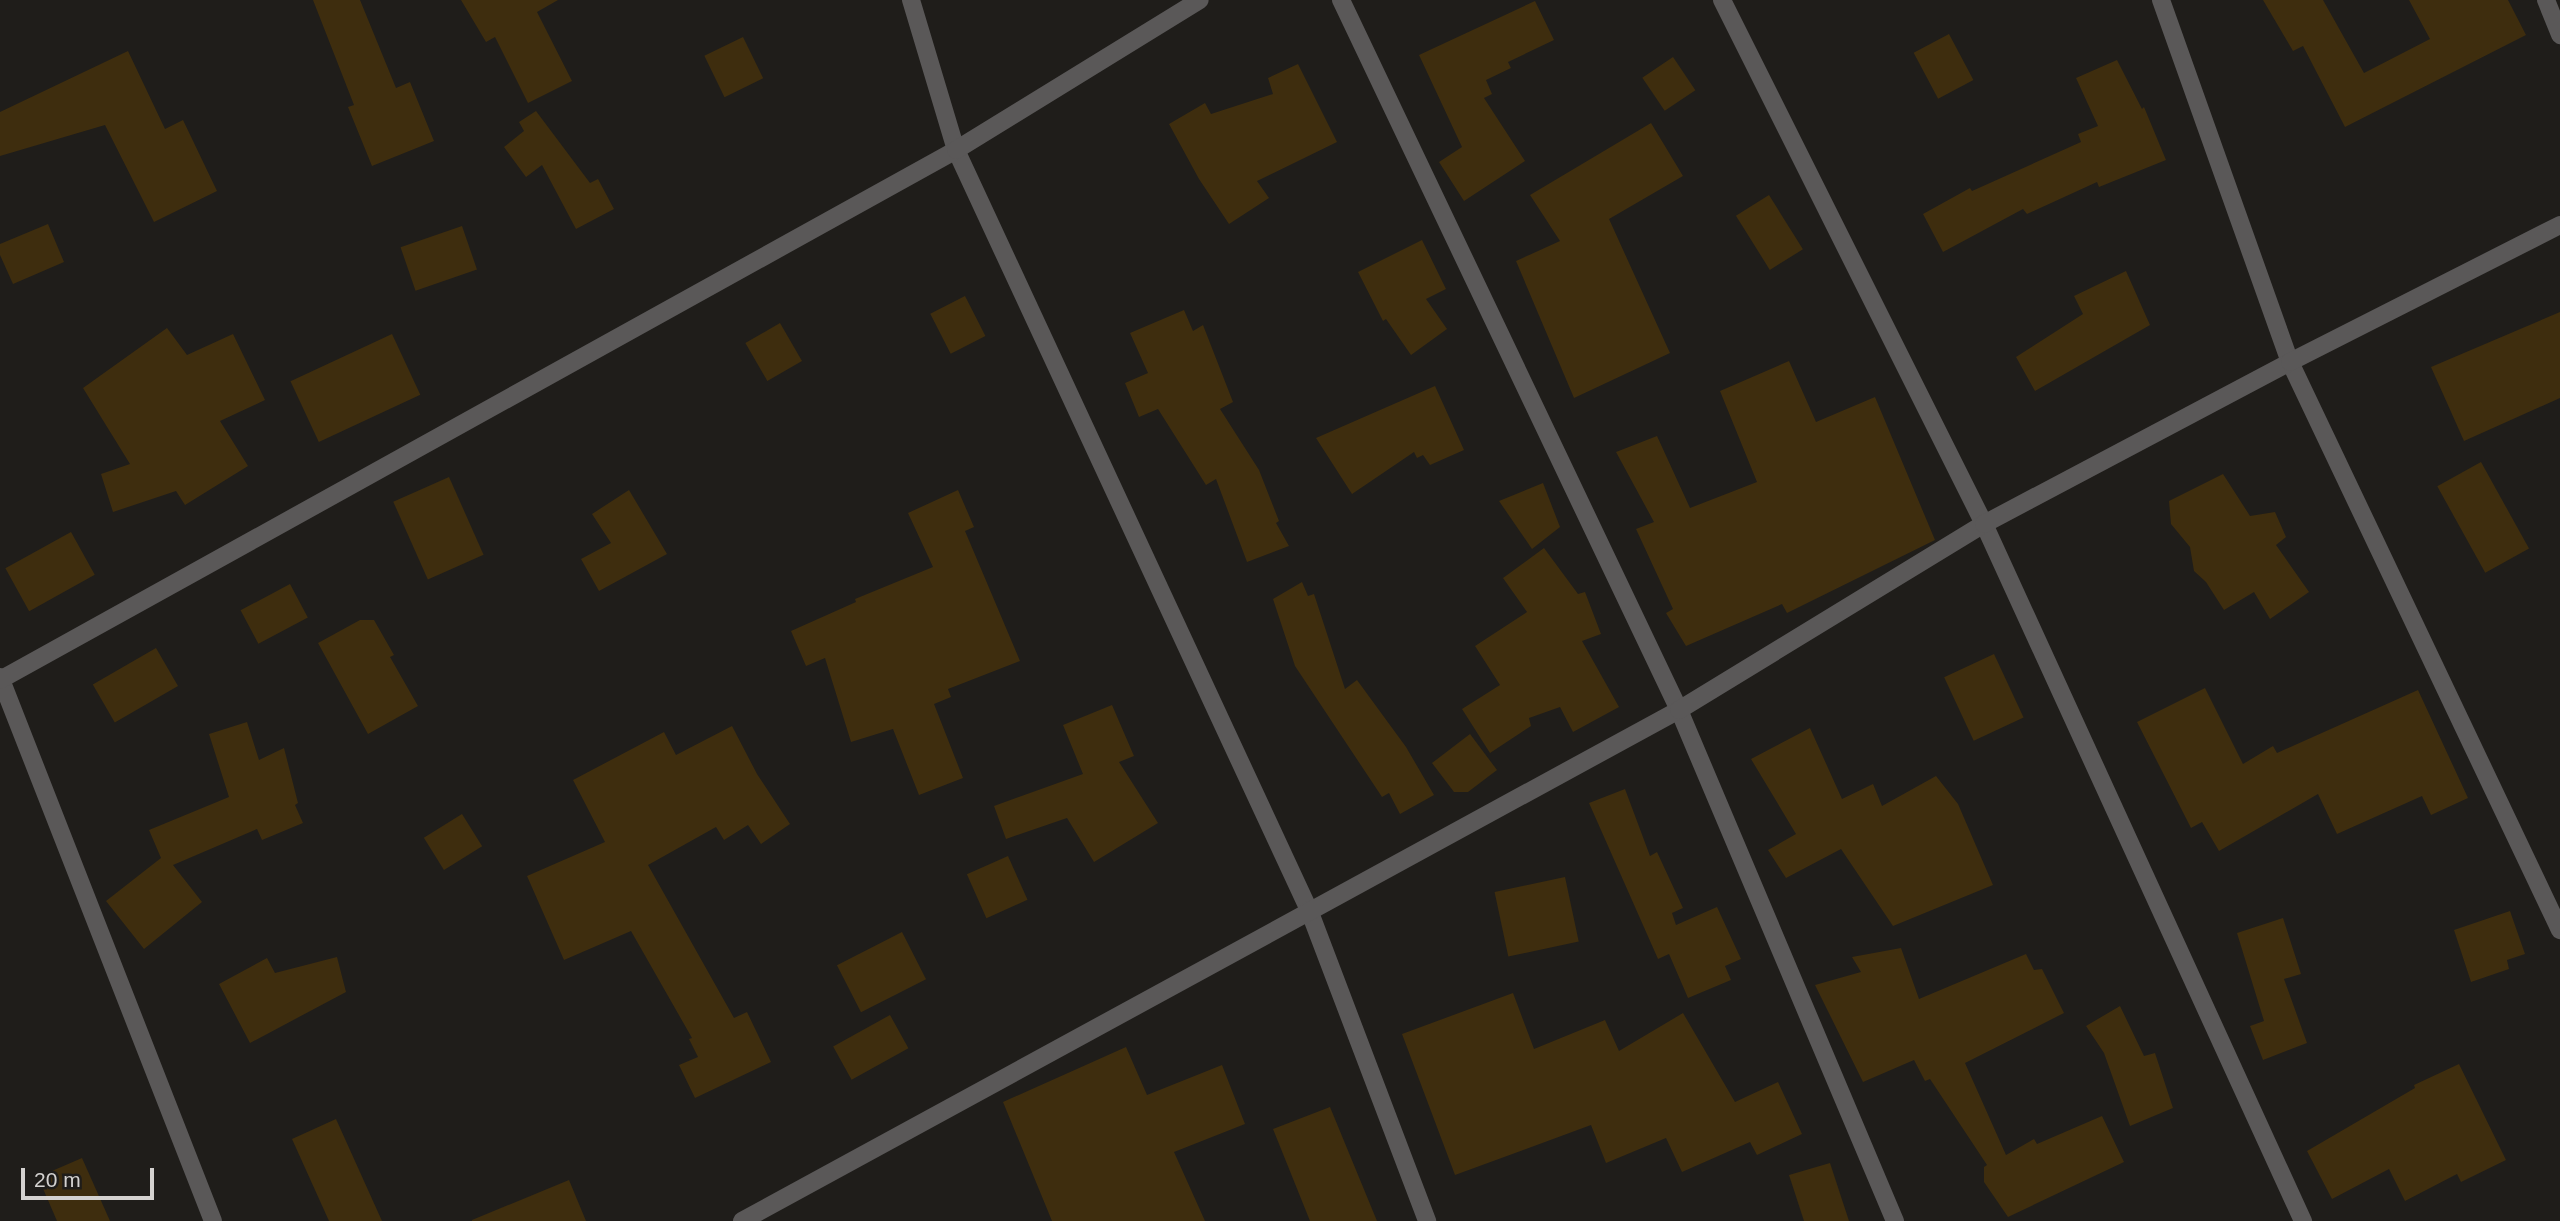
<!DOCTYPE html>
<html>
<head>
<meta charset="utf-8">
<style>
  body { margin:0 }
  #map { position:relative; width:2560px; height:1221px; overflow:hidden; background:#1f1d1a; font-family:Helvetica,sans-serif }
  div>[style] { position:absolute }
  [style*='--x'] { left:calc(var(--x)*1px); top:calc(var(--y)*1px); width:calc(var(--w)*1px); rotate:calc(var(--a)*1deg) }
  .building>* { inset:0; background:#3e2d0e; transform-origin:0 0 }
  .minor>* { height:18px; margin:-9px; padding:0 9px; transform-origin:9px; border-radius:9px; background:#5a5858 }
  span { translate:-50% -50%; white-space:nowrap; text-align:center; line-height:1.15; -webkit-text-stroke:7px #1f1d1a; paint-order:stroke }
  .scale { position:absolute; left:21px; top:1168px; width:133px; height:32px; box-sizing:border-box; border:4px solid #d4d2d0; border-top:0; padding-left:9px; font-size:21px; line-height:24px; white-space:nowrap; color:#d4d2d0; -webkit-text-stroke:5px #1f1d1a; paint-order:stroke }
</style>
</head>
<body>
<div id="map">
  <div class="building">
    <div style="clip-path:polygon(313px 0,360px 0,396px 88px,410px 82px,434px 141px,372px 166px,348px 107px,354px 105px)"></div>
    <div style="clip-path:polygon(461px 0,558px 0,537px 12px,572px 81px,528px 103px,495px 37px,486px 42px)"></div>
    <div style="clip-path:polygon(2263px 0,2323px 0,2364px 73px,2430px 39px,2409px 0,2508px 0,2526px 35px,2345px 127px,2303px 46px,2293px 51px)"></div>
    <div style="clip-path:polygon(1535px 1px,1554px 40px,1508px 62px,1511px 68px,1486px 80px,1492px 94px,1484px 98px,1525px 161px,1464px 201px,1439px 162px,1462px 147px,1419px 55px)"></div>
    <div style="left:1949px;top:34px;width:52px;height:40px;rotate:62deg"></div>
    <div style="left:743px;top:37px;width:46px;height:43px;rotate:64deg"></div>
    <div style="clip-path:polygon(128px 51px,165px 129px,183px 120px,217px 191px,154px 222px,105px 125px,0 156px,0 112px)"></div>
    <div style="left:1673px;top:57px;width:40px;height:37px;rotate:56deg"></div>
    <div style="clip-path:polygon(2117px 60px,2142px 109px,2144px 107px,2166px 160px,2099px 187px,2097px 182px,2027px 214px,2023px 209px,1943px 252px,1923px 214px,1970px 188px,1972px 191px,2081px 142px,2078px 134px,2098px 126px,2076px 78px)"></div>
    <div style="clip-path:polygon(1298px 64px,1337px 142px,1257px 181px,1269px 198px,1229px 224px,1199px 179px,1169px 124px,1205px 103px,1211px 114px,1273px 94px,1268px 78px)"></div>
    <div style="clip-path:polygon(536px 111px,590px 183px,598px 179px,614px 209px,576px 229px,542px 165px,526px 177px,504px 147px,524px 131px,519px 122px)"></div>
    <div style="clip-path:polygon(1651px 123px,1683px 176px,1609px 219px,1670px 353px,1574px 398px,1516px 261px,1560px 241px,1530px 195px)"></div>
    <div style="left:1769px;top:195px;width:64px;height:39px;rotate:58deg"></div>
    <div style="clip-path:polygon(48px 224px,64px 262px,13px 284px,0 255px,0 244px)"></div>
    <div style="left:462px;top:226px;width:46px;height:65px;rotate:71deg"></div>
    <div style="clip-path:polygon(1422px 240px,1446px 289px,1426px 299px,1447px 329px,1411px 355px,1386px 319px,1383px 321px,1358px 272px)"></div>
    <div style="clip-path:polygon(2126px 271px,2150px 325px,2035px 391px,2016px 357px,2083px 314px,2074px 296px)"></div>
    <div style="left:965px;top:296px;width:45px;height:39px;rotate:63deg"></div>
    <div style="clip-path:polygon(1184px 310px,1193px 331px,1203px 325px,1233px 402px,1220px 409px,1259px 470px,1279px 521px,1276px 523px,1289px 546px,1247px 562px,1216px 479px,1206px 485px,1158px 409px,1139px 417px,1125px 383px,1148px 373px,1130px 333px)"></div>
    <div style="clip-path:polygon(2560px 312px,2560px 398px,2464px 441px,2431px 367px)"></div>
    <div style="left:780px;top:323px;width:44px;height:40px;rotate:60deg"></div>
    <div style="clip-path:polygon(167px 328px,187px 355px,233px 334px,265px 400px,220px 421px,248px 466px,185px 505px,176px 491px,113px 512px,101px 474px,130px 464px,83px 388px)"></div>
    <div style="left:392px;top:334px;width:67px;height:112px;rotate:65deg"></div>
    <div style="clip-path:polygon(1789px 361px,1816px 422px,1875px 397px,1935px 540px,1787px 613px,1782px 604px,1686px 646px,1666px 613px,1673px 609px,1636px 529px,1654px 522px,1616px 452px,1657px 436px,1690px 508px,1757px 482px,1720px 391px)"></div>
    <div style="clip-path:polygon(1435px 386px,1464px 450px,1430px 465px,1423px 455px,1417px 458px,1414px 452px,1352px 494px,1316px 438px)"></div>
    <div style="left:2481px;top:462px;width:99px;height:50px;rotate:61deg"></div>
    <div style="clip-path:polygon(2223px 474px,2250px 516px,2275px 512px,2286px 537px,2276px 545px,2309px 592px,2270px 619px,2254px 592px,2224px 610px,2206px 582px,2194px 571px,2190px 547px,2171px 524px,2169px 501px)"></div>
    <div style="left:449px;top:477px;width:85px;height:61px;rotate:66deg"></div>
    <div style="clip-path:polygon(1543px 483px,1560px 527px,1532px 549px,1499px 501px)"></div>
    <div style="clip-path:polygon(629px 490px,667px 554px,599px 591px,581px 559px,611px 543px,592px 514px)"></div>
    <div style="clip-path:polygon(958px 490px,974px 527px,965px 531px,1020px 661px,948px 689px,951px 697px,934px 704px,963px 778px,919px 795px,893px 729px,851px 742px,825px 658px,806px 666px,791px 631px,856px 602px,855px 599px,933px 567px,908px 513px)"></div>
    <div style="left:71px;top:532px;width:49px;height:75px;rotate:61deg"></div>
    <div style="clip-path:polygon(1544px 548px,1578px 594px,1585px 592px,1601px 634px,1582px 641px,1619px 707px,1573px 732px,1560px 707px,1529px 718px,1531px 726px,1490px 753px,1462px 709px,1500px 685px,1475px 646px,1527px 612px,1503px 578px)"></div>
    <div style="clip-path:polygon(1302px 582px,1308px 596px,1314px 594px,1345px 689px,1357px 680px,1406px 747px,1434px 795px,1400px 814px,1389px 793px,1382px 797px,1295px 666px,1273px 599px)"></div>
    <div style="left:290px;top:584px;width:38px;height:56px;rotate:62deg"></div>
    <div style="clip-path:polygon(360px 620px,374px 620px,394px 655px,390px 657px,418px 706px,368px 734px,318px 643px)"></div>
    <div style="left:156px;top:648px;width:44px;height:73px;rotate:60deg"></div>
    <div style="left:1994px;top:654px;width:70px;height:55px;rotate:65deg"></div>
    <div style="clip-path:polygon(2205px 688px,2243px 764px,2273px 746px,2277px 753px,2418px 690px,2468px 798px,2431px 815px,2422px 796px,2337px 834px,2318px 794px,2219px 851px,2202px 822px,2191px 828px,2137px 722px)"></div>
    <div style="clip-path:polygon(1112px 705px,1134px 756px,1119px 762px,1158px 823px,1094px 862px,1067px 818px,1006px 839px,994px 806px,1083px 774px,1063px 725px)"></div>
    <div style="clip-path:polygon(247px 722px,259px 760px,284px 748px,298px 803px,295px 805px,303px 823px,262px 840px,257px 829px,173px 865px,202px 902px,144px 949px,106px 901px,161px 858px,149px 830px,229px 797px,209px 734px)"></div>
    <div style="clip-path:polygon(732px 726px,757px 774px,790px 824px,761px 844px,748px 825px,724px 840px,716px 827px,648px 865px,734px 1018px,747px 1012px,771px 1062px,695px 1098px,679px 1065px,698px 1057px,689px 1039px,692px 1038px,631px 931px,564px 960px,527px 876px,605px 842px,573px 780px,664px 732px,676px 755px)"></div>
    <div style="clip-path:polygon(1810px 728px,1842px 799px,1873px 784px,1882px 806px,1936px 776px,1958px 804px,1993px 885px,1893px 926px,1841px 849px,1786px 878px,1768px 850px,1796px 834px,1751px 759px)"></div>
    <div style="clip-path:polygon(1470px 734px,1497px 770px,1468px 792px,1454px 792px,1432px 763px)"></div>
    <div style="clip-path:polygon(1625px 789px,1650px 856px,1657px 852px,1683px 908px,1672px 913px,1676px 925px,1717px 907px,1741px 959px,1725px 966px,1731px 980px,1688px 998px,1669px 954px,1658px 959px,1589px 803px)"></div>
    <div style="left:462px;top:814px;width:38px;height:45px;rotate:58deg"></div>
    <div style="left:1008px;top:856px;width:48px;height:45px;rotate:66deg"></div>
    <div style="left:1565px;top:877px;width:66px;height:72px;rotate:78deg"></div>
    <div style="clip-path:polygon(2510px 911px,2525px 954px,2507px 960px,2509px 969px,2471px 982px,2454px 930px)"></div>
    <div style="clip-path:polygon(2283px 918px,2301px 974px,2284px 979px,2307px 1043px,2263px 1060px,2250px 1026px,2264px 1021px,2237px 933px)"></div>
    <div style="left:902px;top:932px;width:53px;height:73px;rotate:63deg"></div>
    <div style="clip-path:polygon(1901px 948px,1919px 999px,2026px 954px,2034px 970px,2042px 969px,2064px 1013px,1965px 1063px,2006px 1155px,2034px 1139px,2037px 1144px,2102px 1116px,2124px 1162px,2008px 1217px,1984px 1182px,1984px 1167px,1987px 1165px,1930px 1079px,1925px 1081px,1914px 1060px,1863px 1082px,1815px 985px,1861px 972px,1852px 957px)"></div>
    <div style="clip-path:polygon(337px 957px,346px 992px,250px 1043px,219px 984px,267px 958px,275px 973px)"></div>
    <div style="clip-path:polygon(1513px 993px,1534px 1049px,1605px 1020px,1619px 1051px,1683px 1013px,1735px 1102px,1778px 1082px,1802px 1134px,1757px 1155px,1750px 1142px,1682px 1172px,1666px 1138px,1606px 1163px,1591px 1125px,1455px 1175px,1402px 1034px)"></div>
    <div style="clip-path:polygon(2120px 1006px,2144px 1056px,2155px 1053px,2173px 1108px,2130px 1126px,2104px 1053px,2086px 1026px)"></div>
    <div style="left:890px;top:1015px;width:38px;height:65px;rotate:61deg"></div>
    <div style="clip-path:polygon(1126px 1047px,1147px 1095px,1222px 1065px,1245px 1124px,1174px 1152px,1205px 1221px,1052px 1221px,1003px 1102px)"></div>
    <div style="clip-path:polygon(2459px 1064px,2506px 1160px,2461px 1182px,2457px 1174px,2405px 1201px,2389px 1169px,2332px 1199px,2307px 1151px,2415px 1088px,2414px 1085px)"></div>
    <div style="clip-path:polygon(1330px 1107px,1377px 1221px,1310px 1221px,1273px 1129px)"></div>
    <div style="clip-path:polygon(336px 1119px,382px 1221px,329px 1221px,292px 1139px)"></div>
    <div style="clip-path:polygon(82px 1158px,110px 1221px,57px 1221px,38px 1177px)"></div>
    <div style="clip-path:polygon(1830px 1163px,1849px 1221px,1804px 1221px,1789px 1175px)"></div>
    <div style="clip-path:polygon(569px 1180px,586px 1221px,472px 1221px,472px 1220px)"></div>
  </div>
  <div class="minor">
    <div style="--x:911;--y:0;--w:157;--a:73.3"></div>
    <div style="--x:956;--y:150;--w:838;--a:65.09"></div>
    <div style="--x:1309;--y:910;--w:333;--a:69.2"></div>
    <div style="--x:1341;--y:0;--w:786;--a:64.54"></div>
    <div style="--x:1679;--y:710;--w:555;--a:67.09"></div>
    <div style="--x:1722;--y:0;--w:586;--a:63.43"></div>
    <div style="--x:1984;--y:524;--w:767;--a:65.41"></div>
    <div style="--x:2161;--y:0;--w:384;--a:70.4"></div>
    <div style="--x:2290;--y:362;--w:629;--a:64.58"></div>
    <div style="--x:2546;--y:0;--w:38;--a:68"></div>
    <div style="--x:0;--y:677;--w:584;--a:68.62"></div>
    <div style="--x:0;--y:680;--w:1093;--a:-29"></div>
    <div style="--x:956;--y:150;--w:286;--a:-31.6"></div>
    <div style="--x:742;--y:1221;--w:1067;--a:-28.61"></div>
    <div style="--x:1679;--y:710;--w:357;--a:-31.4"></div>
    <div style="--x:1984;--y:524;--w:346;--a:-27.9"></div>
    <div style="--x:2290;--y:362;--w:303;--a:-26.9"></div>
  </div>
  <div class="scale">20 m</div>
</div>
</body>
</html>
